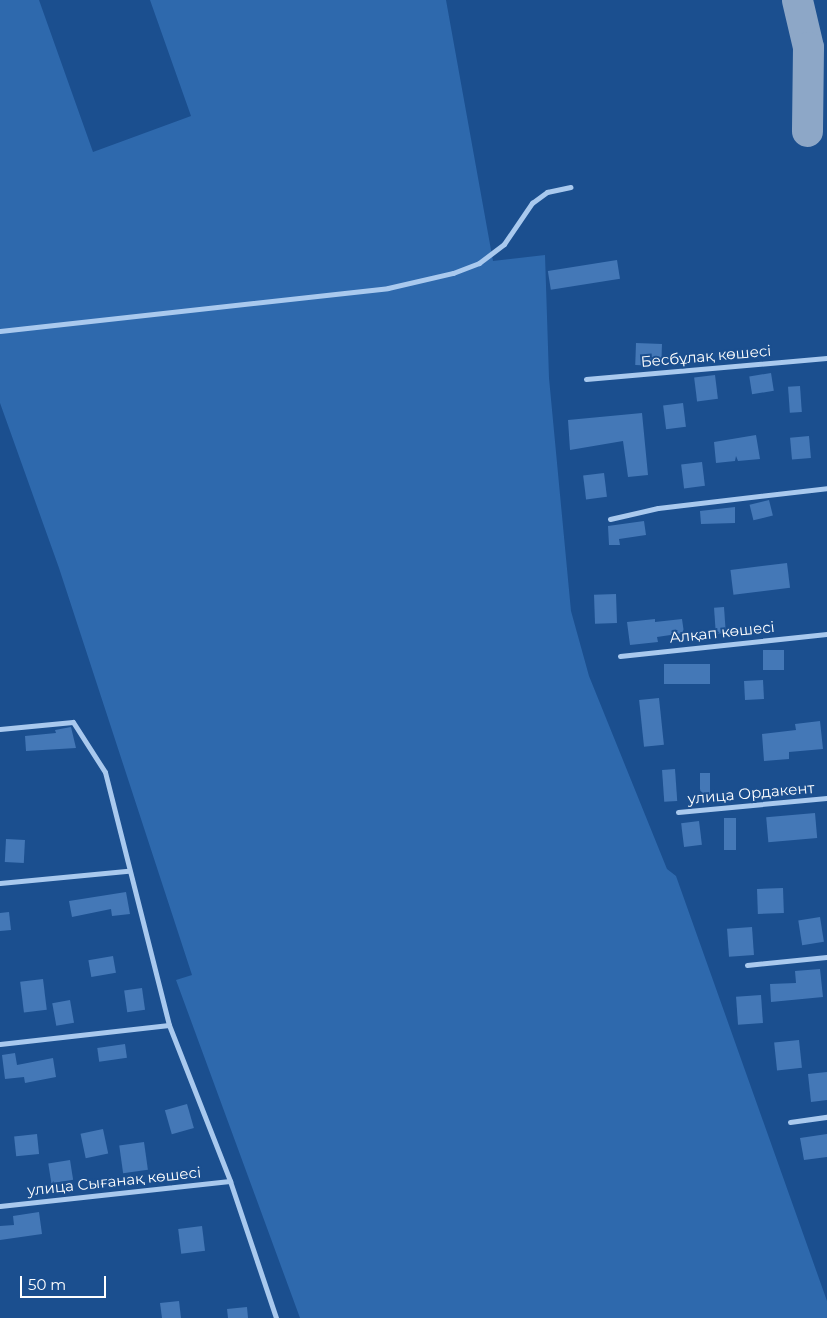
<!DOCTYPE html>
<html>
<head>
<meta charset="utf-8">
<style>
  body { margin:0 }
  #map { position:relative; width:827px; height:1318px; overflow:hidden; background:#1b4f8f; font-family:Montserrat,sans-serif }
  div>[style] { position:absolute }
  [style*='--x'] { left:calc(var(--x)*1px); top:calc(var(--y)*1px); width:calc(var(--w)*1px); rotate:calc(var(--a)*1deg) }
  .green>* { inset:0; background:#2e69ad }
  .taxiway>* { height:31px; margin:-15.5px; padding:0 15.5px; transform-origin:15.5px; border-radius:15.5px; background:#8da7c7 }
  .building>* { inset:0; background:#4478b7; transform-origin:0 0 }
  .minor>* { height:5px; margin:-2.5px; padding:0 2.5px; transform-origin:2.5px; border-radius:2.5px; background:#a9c9ee }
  span { translate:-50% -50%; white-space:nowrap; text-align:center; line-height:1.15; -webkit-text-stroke:4px #1b4f8f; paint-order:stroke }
  .street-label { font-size:15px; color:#fff }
  .scale { position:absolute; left:20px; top:1276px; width:86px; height:22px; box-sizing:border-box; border:2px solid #fff; border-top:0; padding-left:6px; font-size:15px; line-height:18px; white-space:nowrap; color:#fff; -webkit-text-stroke:4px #1b4f8f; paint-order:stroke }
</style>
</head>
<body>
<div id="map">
  <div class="green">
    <div style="clip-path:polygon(0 0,39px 0,93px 152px,191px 116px,150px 0,446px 0,493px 261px,545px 255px,549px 378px,571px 611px,589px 676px,667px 869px,676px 876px,827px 1301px,827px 1318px,300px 1318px,176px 980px,192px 975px,59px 568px,0 403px)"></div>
  </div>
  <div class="taxiway">
    <div style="--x:797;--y:0;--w:48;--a:76.8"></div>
    <div style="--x:808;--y:47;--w:84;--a:90.7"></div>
  </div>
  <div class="building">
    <div style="left:617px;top:260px;width:19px;height:70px;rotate:81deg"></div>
    <div style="left:636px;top:343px;width:26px;height:22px;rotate:2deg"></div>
    <div style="left:771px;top:373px;width:18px;height:22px;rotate:81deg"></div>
    <div style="left:715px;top:375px;width:24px;height:21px;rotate:83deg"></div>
    <div style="left:800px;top:386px;width:26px;height:12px;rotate:86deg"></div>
    <div style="left:683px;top:403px;width:24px;height:20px;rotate:83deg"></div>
    <div style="clip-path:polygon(642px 413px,648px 475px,628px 477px,623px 441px,570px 450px,568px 420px)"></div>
    <div style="clip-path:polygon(756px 435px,760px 459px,738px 461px,736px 456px,735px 461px,716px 463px,714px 442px)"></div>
    <div style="left:809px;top:436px;width:22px;height:19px;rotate:85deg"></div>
    <div style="left:702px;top:462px;width:24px;height:21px;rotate:83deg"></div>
    <div style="left:604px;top:473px;width:24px;height:21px;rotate:83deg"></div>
    <div style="left:769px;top:500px;width:16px;height:20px;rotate:76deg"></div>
    <div style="clip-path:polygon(735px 507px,735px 523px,701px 524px,700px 511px)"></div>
    <div style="clip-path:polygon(644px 521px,646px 535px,619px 539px,620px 545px,609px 545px,608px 526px)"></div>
    <div style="left:787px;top:563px;width:25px;height:57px;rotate:83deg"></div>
    <div style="left:616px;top:594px;width:29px;height:22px;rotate:88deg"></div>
    <div style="left:724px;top:607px;width:26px;height:10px;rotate:86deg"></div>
    <div style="clip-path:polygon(655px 619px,655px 622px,682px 619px,684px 633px,657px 637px,658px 642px,630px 645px,627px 622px)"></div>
    <div style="left:763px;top:650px;width:21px;height:20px"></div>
    <div style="left:664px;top:664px;width:46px;height:20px"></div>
    <div style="left:763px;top:680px;width:19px;height:19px;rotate:87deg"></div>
    <div style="left:659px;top:698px;width:47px;height:20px;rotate:84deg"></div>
    <div style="clip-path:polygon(820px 721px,823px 749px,789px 752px,789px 759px,764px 761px,762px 734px,796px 730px,795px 724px)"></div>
    <div style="clip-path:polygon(71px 727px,76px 748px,26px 751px,25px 736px,56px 733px,55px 730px)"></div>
    <div style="left:675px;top:769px;width:32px;height:13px;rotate:86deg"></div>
    <div style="left:700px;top:773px;width:10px;height:23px"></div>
    <div style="left:815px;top:813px;width:25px;height:49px;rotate:85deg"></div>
    <div style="left:724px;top:818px;width:12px;height:32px"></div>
    <div style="left:699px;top:821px;width:24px;height:18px;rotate:83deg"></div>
    <div style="left:6px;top:839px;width:19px;height:23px;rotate:3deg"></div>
    <div style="left:783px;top:888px;width:25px;height:26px;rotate:88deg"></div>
    <div style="clip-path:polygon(126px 892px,130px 914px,112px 916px,111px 909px,72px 917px,69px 901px)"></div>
    <div style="clip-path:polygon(9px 912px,11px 930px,0 931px,0 913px)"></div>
    <div style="left:820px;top:917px;width:25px;height:22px;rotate:81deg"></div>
    <div style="left:752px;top:927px;width:28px;height:25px;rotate:86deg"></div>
    <div style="left:113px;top:956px;width:17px;height:25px;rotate:80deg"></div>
    <div style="clip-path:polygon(820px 969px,823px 997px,771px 1002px,770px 984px,796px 983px,795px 971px)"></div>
    <div style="left:43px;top:979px;width:31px;height:23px;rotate:83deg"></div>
    <div style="left:142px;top:988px;width:22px;height:18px;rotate:82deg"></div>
    <div style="left:761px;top:995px;width:28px;height:25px;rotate:86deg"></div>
    <div style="left:70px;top:1000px;width:23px;height:18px;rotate:80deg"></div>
    <div style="left:799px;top:1040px;width:28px;height:25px;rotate:84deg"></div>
    <div style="left:125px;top:1044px;width:14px;height:28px;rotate:82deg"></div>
    <div style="clip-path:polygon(15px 1053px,17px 1065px,53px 1058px,56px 1077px,25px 1083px,24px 1077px,5px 1079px,2px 1055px)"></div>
    <div style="clip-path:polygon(827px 1072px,827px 1100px,811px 1102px,808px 1074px)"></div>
    <div style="left:187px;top:1104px;width:25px;height:23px;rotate:74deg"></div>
    <div style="left:103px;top:1129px;width:25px;height:23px;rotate:78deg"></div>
    <div style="left:37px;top:1134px;width:20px;height:23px;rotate:84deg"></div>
    <div style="clip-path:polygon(827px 1134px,827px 1157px,804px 1160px,800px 1138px)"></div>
    <div style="left:144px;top:1142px;width:28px;height:25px;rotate:82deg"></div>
    <div style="left:70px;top:1160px;width:20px;height:22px;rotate:81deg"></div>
    <div style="clip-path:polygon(39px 1212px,42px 1234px,0 1240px,0 1226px,14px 1225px,13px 1216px)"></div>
    <div style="left:202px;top:1226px;width:25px;height:24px;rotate:83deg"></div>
    <div style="clip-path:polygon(179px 1301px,181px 1318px,162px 1318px,160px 1303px)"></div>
    <div style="clip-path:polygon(247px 1307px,248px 1318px,228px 1318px,227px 1309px)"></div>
  </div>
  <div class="minor">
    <div style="--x:0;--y:331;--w:390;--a:-6.3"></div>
    <div style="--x:388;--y:288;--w:67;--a:-13"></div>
    <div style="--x:453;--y:273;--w:28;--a:-21"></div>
    <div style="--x:479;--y:263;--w:31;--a:-37"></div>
    <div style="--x:504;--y:244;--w:50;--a:-55.7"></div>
    <div style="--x:532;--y:203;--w:19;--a:-36"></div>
    <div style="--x:547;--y:192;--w:24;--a:-12"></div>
    <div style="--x:586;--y:379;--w:242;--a:-5"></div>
    <div style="--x:610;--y:519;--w:49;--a:-12.9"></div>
    <div style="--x:658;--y:508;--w:170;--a:-6.7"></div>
    <div style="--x:620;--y:656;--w:208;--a:-6.1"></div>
    <div style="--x:0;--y:729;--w:73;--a:-5.5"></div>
    <div style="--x:73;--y:722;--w:59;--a:57.4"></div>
    <div style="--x:105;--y:772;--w:261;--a:75.8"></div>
    <div style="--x:169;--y:1025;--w:168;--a:68.6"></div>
    <div style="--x:230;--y:1181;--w:145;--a:71.4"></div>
    <div style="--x:678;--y:812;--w:150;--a:-5.4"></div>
    <div style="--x:0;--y:883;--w:129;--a:-5.4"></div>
    <div style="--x:747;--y:965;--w:80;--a:-5.7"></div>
    <div style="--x:0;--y:1044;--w:170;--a:-6.4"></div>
    <div style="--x:790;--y:1122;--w:37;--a:-8"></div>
    <div style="--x:0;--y:1206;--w:231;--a:-6.2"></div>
  </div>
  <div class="street-label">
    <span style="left:706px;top:356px;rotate:-5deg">Бесбұлақ көшесі</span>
    <span style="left:722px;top:632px;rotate:-6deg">Алқап көшесі</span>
    <span style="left:751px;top:793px;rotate:-5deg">улица Ордакент</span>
    <span style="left:114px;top:1181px;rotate:-6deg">улица Сығанақ көшесі</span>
  </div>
  <div class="scale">50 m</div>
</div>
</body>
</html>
